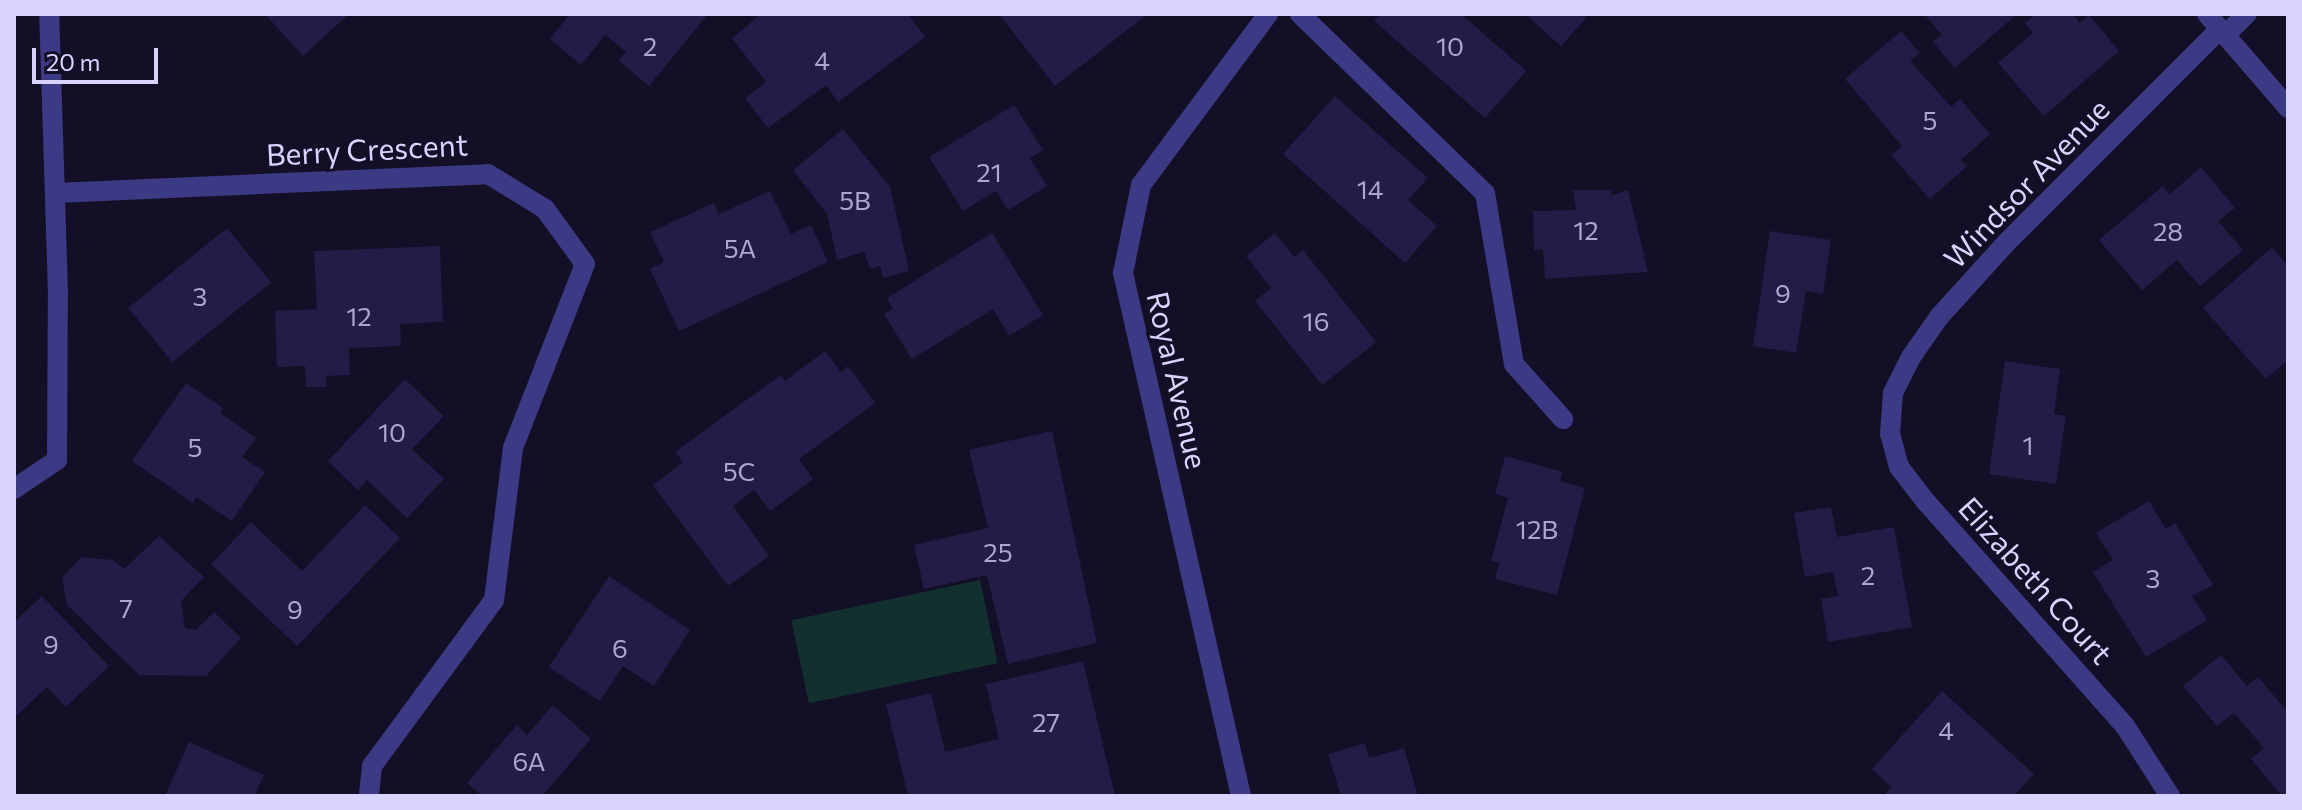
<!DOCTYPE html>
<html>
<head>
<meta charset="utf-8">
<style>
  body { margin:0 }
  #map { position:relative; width:2302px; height:810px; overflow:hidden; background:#130f26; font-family:Commissioner,sans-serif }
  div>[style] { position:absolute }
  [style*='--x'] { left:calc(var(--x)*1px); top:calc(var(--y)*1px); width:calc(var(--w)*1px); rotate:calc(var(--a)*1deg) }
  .green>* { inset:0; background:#12302f; transform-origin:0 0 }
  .building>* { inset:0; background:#241b47; transform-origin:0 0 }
  .minor>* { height:20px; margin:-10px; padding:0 10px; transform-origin:10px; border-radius:10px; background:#3d3a85 }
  span { translate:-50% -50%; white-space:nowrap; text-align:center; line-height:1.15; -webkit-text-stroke:6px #130f26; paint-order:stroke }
  .number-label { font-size:26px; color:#aca6d1 }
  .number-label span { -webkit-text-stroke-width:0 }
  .street-label { font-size:30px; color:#d9d4ff }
  .frame { position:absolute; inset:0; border:16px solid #d9d4ff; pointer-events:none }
  .scale { position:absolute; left:32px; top:48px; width:126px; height:36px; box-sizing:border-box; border:4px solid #d9d4ff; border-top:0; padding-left:10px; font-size:24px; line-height:28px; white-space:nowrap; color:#d9d4ff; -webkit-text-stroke:6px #130f26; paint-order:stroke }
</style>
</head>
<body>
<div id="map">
  <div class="green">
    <div style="left:980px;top:580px;width:85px;height:193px;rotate:78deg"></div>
  </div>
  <div class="building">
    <div style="clip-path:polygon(265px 14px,349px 14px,303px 56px)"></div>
    <div style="clip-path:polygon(570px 14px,708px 14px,649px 86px,619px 61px,626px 52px,605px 35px,581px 65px,550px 39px)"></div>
    <div style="clip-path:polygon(761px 14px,908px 14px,925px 37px,838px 102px,826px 85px,768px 128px,745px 98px,766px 82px,732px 38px)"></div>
    <div style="clip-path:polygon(999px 14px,1141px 14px,1144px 17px,1055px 86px)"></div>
    <div style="clip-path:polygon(1380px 14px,1461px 14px,1526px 71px,1485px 118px,1374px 21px)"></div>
    <div style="clip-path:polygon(1525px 14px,1582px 14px,1586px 18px,1561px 46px)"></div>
    <div style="clip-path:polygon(1924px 14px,2017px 14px,1955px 68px,1933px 42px,1942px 35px)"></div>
    <div style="clip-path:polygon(2036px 14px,2073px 14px,2080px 23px,2089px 15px,2119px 51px,2044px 116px,1998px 63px,2033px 33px,2025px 23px)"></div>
    <div style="clip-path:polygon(1901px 31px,1920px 53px,1910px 61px,1951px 107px,1960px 99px,1990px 134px,1961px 160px,1967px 166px,1930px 199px,1891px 155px,1902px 146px,1845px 79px)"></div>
    <div style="clip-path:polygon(1335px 96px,1428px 178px,1408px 200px,1437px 226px,1405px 263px,1283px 154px)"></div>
    <div style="clip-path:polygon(1014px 105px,1043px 150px,1030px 158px,1047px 186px,1008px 210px,996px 191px,963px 211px,929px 157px)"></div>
    <div style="clip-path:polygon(843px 129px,890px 187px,909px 271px,883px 278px,880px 266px,870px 269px,864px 252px,837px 260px,827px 214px,793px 170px)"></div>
    <div style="clip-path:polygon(2201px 167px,2235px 208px,2218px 221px,2243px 250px,2200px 286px,2177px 260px,2142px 290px,2099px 240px,2163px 186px,2170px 194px)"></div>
    <div style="clip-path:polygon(1573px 190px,1612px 190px,1611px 196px,1628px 190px,1648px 272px,1545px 279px,1543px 249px,1534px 250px,1533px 211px,1576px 210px)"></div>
    <div style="clip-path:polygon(770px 191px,791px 234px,811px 225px,828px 262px,679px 331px,650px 269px,664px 262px,650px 232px,714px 203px,719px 214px)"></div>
    <div style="left:227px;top:228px;width:70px;height:127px;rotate:51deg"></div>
    <div style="clip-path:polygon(1770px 231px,1831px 240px,1823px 294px,1806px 291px,1796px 353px,1753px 346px)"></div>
    <div style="clip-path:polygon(992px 233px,1043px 315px,1009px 336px,993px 309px,912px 359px,884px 314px,893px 309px,887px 298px)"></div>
    <div style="clip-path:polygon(1275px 233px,1294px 257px,1303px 250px,1376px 342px,1322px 385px,1255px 301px,1271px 288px,1246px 256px)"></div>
    <div style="clip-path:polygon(440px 246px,443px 322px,400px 324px,401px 346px,349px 348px,350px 375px,326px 376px,327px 387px,306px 387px,305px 366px,277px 367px,275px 311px,317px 309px,314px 251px)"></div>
    <div style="clip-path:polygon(2272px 247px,2288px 266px,2288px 360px,2266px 379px,2203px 308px)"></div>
    <div style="clip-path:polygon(825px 351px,841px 372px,848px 366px,875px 403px,799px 459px,813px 479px,770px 511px,754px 490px,733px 506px,769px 556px,728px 586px,653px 485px,683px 462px,675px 452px,781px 375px,785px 381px)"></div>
    <div style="clip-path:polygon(2005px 361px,2060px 369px,2054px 414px,2066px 416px,2056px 484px,1989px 474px)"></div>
    <div style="clip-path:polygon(405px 379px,444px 416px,412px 449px,444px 479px,407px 518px,367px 480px,358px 490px,328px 461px)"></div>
    <div style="clip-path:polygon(186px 383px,223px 408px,220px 413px,256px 438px,242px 457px,265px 472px,232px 521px,196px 497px,193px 503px,132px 461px)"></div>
    <div style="clip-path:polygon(1052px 431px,1097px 643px,1008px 664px,987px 575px,924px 589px,914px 545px,988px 528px,969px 450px)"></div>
    <div style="clip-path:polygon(1505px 456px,1563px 472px,1560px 481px,1585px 488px,1557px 595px,1495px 579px,1499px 563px,1491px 561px,1508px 498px,1495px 494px)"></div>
    <div style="clip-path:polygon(2149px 501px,2166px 529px,2175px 523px,2213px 585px,2192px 596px,2207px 620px,2146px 657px,2093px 572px,2113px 560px,2096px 533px)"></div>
    <div style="clip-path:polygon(365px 505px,400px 538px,297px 646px,211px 564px,251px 522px,302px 571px)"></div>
    <div style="clip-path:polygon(1831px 507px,1837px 537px,1894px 527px,1912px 627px,1828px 642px,1821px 599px,1838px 596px,1833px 572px,1805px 577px,1794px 513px)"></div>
    <div style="clip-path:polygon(159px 536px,204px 577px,181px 601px,185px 628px,196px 630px,214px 612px,241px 638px,206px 676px,139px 675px,67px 605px,62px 578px,81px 557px,113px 560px,124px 569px)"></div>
    <div style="clip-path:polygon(609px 576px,690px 630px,654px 686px,623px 666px,600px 701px,549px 667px)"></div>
    <div style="clip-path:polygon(42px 596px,109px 666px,66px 707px,47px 687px,14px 718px,14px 622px)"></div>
    <div style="clip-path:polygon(2221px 655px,2247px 686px,2258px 677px,2288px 712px,2288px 796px,2282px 796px,2251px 759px,2264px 748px,2234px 713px,2217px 726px,2183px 686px)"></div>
    <div style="clip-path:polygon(1083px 661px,1115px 796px,908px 796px,886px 704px,931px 693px,945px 752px,999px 739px,986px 684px)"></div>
    <div style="clip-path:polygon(1942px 691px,2034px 774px,2014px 796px,1883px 796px,1891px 787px,1872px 769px)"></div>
    <div style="clip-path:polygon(553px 705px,591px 739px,542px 796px,482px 796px,467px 783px,517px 725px,527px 735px)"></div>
    <div style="clip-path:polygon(189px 742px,264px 775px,254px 796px,165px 796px)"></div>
    <div style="clip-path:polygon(1365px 743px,1369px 758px,1404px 748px,1418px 796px,1341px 796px,1328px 754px)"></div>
  </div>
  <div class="minor">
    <div style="--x:1300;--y:14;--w:257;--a:44.1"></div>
    <div style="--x:1485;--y:193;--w:173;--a:80.4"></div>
    <div style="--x:1514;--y:364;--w:74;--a:48.3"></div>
    <div style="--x:2207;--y:14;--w:124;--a:49.2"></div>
    <div style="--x:2225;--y:35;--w:30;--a:-44"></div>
    <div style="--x:56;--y:193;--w:432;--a:-2.5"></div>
    <div style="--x:488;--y:174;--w:67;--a:31.6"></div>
    <div style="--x:545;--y:209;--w:68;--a:54"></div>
    <div style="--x:585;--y:264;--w:198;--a:111.4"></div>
    <div style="--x:513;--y:448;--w:153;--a:97.1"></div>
    <div style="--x:494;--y:600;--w:206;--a:126.3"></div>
    <div style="--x:372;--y:766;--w:30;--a:96"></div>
    <div style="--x:14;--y:489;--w:52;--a:-34"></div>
    <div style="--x:57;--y:460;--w:166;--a:-89.7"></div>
    <div style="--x:58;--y:294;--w:280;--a:-91.8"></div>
    <div style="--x:1241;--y:796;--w:536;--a:-102.71"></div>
    <div style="--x:1123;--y:273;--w:90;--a:-78.4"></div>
    <div style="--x:1141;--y:185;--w:213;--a:-53.4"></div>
    <div style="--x:2170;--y:796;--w:83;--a:-122.7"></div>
    <div style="--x:2125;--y:726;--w:300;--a:-131.6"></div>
    <div style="--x:1926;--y:502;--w:44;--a:-127.6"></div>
    <div style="--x:1899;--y:467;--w:34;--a:-105"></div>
    <div style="--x:1890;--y:434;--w:41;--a:-85.8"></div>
    <div style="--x:1893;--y:393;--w:40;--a:-63.4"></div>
    <div style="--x:1911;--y:357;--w:49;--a:-55"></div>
    <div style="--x:1939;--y:317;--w:101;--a:-47.8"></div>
    <div style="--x:2007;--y:242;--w:301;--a:-45"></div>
  </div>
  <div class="number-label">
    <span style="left:650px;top:46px">2</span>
    <span style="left:1450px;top:46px">10</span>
    <span style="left:822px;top:60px">4</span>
    <span style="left:1930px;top:120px">5</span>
    <span style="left:989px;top:172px">21</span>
    <span style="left:1370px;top:189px">14</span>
    <span style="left:855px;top:200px">5B</span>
    <span style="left:1586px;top:230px">12</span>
    <span style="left:2168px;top:231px">28</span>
    <span style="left:740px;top:248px">5A</span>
    <span style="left:1783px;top:293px">9</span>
    <span style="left:200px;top:296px">3</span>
    <span style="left:359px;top:316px">12</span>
    <span style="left:1316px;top:321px">16</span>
    <span style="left:392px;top:432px">10</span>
    <span style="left:2028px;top:445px">1</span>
    <span style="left:195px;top:447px">5</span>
    <span style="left:739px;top:471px">5C</span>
    <span style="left:1537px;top:529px">12B</span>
    <span style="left:998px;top:552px">25</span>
    <span style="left:1868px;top:575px">2</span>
    <span style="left:2153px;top:578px">3</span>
    <span style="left:126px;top:608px">7</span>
    <span style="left:295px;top:609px">9</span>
    <span style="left:51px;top:644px">9</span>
    <span style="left:620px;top:648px">6</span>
    <span style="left:1046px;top:722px">27</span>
    <span style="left:1946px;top:730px">4</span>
    <span style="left:529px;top:761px">6A</span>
  </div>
  <div class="street-label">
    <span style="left:367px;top:149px;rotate:-3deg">Berry Crescent</span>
    <span style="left:2026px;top:183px;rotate:-46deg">Windsor Avenue</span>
    <span style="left:1178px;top:380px;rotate:77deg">Royal Avenue</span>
    <span style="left:2036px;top:580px;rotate:48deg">Elizabeth Court</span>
  </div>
  <div class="frame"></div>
  <div class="scale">20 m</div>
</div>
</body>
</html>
